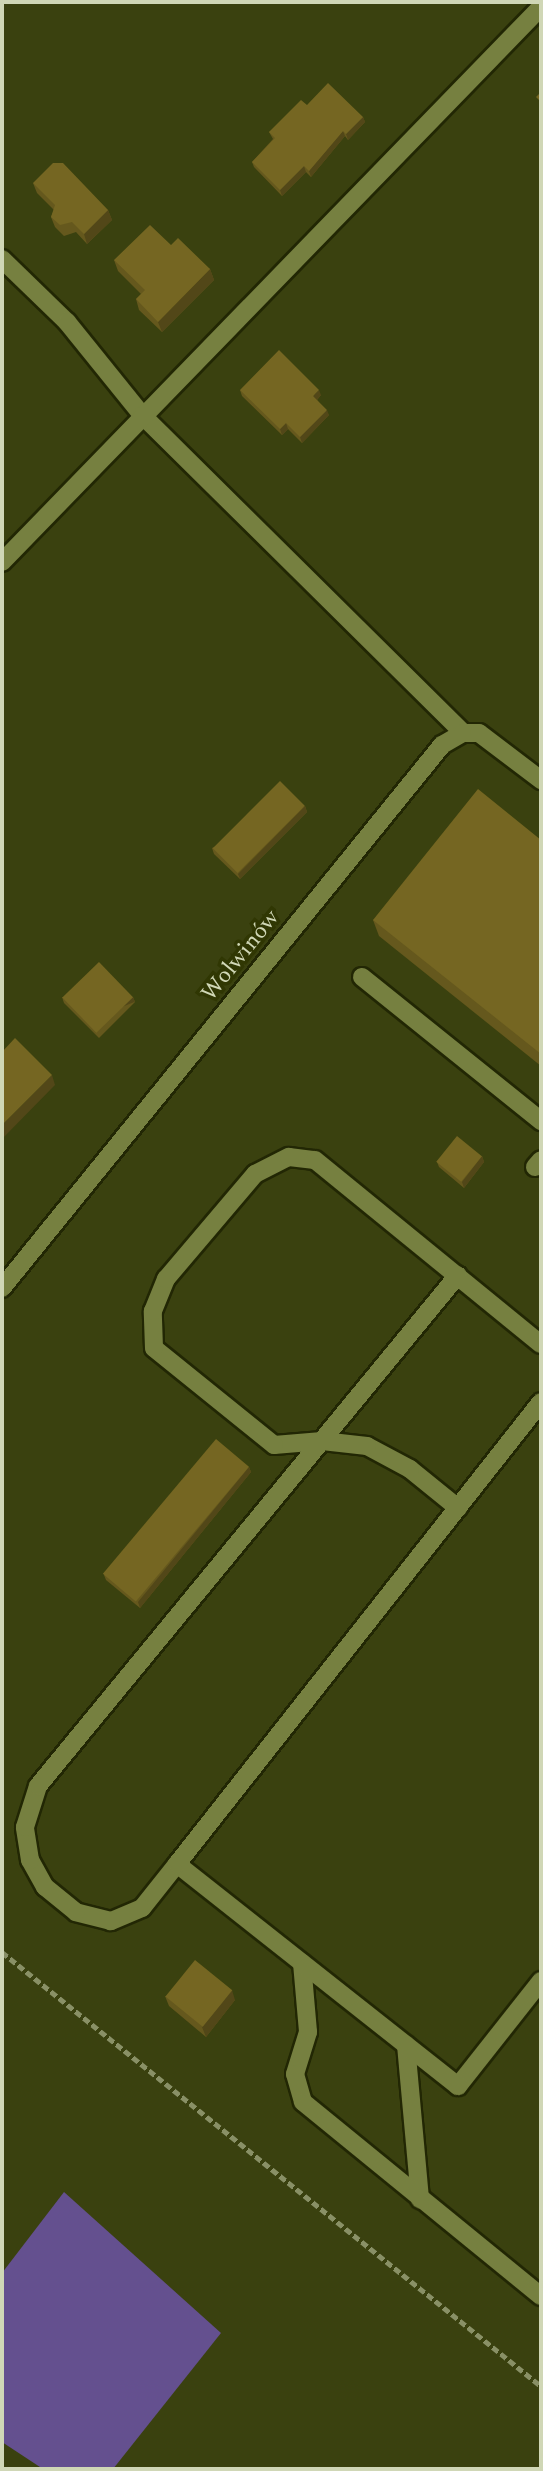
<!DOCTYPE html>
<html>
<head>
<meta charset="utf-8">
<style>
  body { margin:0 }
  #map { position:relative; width:543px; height:2471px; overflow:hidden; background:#3a410f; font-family:Spectral,serif }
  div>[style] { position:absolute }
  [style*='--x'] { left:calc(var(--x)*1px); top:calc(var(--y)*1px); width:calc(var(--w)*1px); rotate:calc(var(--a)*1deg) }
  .green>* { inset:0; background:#64508f }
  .path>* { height:4.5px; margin-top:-2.25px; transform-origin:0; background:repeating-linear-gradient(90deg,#899066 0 7px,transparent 0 10.5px) }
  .roads { filter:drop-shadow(2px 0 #222704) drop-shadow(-2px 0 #222704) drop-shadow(0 2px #222704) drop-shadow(0 -2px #222704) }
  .lane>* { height:18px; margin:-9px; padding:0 9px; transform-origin:9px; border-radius:9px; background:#768040 }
  .street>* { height:18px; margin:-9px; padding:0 9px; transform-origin:9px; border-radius:9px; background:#768040 }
  .wall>* { inset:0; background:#65581d }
  .shaded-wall>* { inset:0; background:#524718; transform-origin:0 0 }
  .building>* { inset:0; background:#756622; transform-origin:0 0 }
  span { translate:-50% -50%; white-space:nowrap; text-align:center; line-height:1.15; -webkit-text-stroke:7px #303703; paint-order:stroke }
  .street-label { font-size:23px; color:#d0d7b6 }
  .frame { position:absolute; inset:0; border:4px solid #d0d7b6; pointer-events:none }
</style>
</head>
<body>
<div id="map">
  <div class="green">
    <div style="clip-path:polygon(64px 2192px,221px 2333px,113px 2469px,43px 2469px,2px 2442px,2px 2273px)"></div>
  </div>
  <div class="path">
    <div style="--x:2;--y:1952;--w:692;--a:38.84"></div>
  </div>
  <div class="roads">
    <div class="lane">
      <div style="--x:362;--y:977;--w:230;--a:38.8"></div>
      <div style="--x:535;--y:1167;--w:9;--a:-49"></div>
      <div style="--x:458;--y:1508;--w:62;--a:-140.9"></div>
      <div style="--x:410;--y:1469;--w:49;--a:-151.9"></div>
      <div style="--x:367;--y:1446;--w:45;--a:-173.7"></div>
      <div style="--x:322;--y:1441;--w:48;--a:175.2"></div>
      <div style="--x:274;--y:1445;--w:154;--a:-141.1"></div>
      <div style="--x:154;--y:1348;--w:37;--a:-92"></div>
      <div style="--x:153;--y:1311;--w:35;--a:-68"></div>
      <div style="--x:166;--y:1279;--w:138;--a:-49.7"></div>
      <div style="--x:255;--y:1174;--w:38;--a:-27"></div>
      <div style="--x:289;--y:1157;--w:26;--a:7"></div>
      <div style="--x:315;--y:1160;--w:291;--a:39.2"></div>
      <div style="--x:177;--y:1864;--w:56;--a:128.5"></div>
      <div style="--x:142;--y:1908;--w:34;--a:157"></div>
      <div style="--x:111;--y:1921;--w:36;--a:-166"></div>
      <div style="--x:76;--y:1912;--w:40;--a:-141"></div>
      <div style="--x:45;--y:1887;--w:31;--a:-119"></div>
      <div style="--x:30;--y:1860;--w:33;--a:-99"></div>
      <div style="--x:25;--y:1827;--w:43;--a:-72.4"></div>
      <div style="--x:38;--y:1786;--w:661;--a:-50.58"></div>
      <div style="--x:406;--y:2045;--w:155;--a:84.8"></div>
      <div style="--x:458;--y:2086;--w:134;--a:-51.7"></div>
    </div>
    <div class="street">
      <div style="--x:2;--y:259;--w:91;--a:44.1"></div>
      <div style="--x:67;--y:322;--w:119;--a:51.1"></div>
      <div style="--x:142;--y:415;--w:452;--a:44.7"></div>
      <div style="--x:2;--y:562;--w:774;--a:-45.84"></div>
      <div style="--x:2;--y:1288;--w:699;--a:-50.98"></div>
      <div style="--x:442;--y:745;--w:24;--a:-30"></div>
      <div style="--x:463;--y:733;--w:16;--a:0"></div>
      <div style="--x:479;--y:733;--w:78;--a:37.2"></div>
      <div style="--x:302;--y:1963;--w:69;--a:85"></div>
      <div style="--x:308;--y:2032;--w:44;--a:107.2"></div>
      <div style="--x:295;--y:2074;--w:29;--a:74"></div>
      <div style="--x:303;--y:2102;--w:307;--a:39.2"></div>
      <div style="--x:458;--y:2086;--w:358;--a:-141.7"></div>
      <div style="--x:177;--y:1864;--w:588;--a:-51.77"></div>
    </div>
  </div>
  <div class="wall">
    <div style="clip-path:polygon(307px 105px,363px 117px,365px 122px,348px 140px,345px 136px,311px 177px,306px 172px,282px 196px,254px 167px,252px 162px,273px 139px,269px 132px)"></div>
    <div style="clip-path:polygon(33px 183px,108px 210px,112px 220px,87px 244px,76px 232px,64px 236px,55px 227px,51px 217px,54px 210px,37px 193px)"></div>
    <div style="clip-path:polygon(171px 245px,210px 269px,214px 280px,162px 332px,139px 310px,136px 299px,141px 294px,118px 271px,114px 260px)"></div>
    <div style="clip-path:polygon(240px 390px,321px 395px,317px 400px,329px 415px,302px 443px,288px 429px,282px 435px,242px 396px)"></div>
    <div style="clip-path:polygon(305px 806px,307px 812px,240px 879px,214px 854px,212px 848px)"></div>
    <div style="clip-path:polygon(541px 840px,541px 1066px,379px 936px,373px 920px)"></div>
    <div style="clip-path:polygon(62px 997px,133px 997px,135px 1002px,99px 1038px,64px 1003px)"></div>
    <div style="clip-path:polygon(482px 1156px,484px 1162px,464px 1188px,439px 1167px,437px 1162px)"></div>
    <div style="clip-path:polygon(249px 1467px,251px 1472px,140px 1608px,106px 1580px,104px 1575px)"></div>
    <div style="clip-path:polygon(165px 1996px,235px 2000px,206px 2037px,169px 2006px)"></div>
  </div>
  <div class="shaded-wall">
    <div style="clip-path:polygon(363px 117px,365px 122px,348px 140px,346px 134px)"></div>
    <div style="clip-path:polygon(343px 131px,345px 136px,311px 177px,309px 171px)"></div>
    <div style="clip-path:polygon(304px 166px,306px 172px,282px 196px,280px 190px)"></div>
    <div style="clip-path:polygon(108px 210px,112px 220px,87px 244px,84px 234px)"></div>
    <div style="clip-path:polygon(210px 269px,214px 280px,162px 332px,158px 322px)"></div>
    <div style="clip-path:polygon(319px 390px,321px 395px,315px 402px,313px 396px)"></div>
    <div style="clip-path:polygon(327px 410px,329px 415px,302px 443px,300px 437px)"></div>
    <div style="clip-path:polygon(286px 423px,288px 429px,282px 435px,280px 429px)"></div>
    <div style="clip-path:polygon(305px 806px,307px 812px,240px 879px,238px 874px)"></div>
    <div style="left:133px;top:997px;width:5px;height:51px;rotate:68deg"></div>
    <div style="clip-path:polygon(52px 1075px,55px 1085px,2px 1139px,2px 1125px)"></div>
    <div style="clip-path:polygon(482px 1156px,484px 1162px,464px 1188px,462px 1182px)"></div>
    <div style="clip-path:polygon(249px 1467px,251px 1472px,140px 1608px,138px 1602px)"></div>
    <div style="clip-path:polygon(232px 1990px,235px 2000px,206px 2037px,202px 2027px)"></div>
  </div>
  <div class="building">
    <div style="clip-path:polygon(328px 83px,363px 117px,346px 134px,343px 131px,309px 171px,304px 166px,280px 190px,252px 162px,275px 138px,269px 132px,301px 100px,307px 105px)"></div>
    <div style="clip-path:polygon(541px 92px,541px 102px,536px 97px)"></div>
    <div style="clip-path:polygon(53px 163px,63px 163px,108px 210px,84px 234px,72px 222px,60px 225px,51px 217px,55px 205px,33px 183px)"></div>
    <div style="clip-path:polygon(150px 225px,171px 245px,178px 238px,210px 269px,158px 322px,136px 299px,145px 290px,114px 260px)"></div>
    <div style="clip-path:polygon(279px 350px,319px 390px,313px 396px,327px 410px,300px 437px,286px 423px,280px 429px,240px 390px)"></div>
    <div style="left:280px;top:781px;width:35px;height:95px;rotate:45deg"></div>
    <div style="clip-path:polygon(478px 789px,541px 840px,541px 1054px,373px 920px)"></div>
    <div style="left:99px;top:962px;width:49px;height:51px;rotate:46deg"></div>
    <div style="clip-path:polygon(15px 1038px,52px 1075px,2px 1125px,2px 1052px)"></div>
    <div style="left:457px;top:1136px;width:32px;height:33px;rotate:39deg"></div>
    <div style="left:216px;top:1439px;width:43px;height:176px;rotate:40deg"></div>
    <div style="left:195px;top:1960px;width:48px;height:47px;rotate:39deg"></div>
  </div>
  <div class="street-label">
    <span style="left:241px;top:956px;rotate:-51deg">Wolwinów</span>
  </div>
  <div class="frame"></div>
</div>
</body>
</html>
